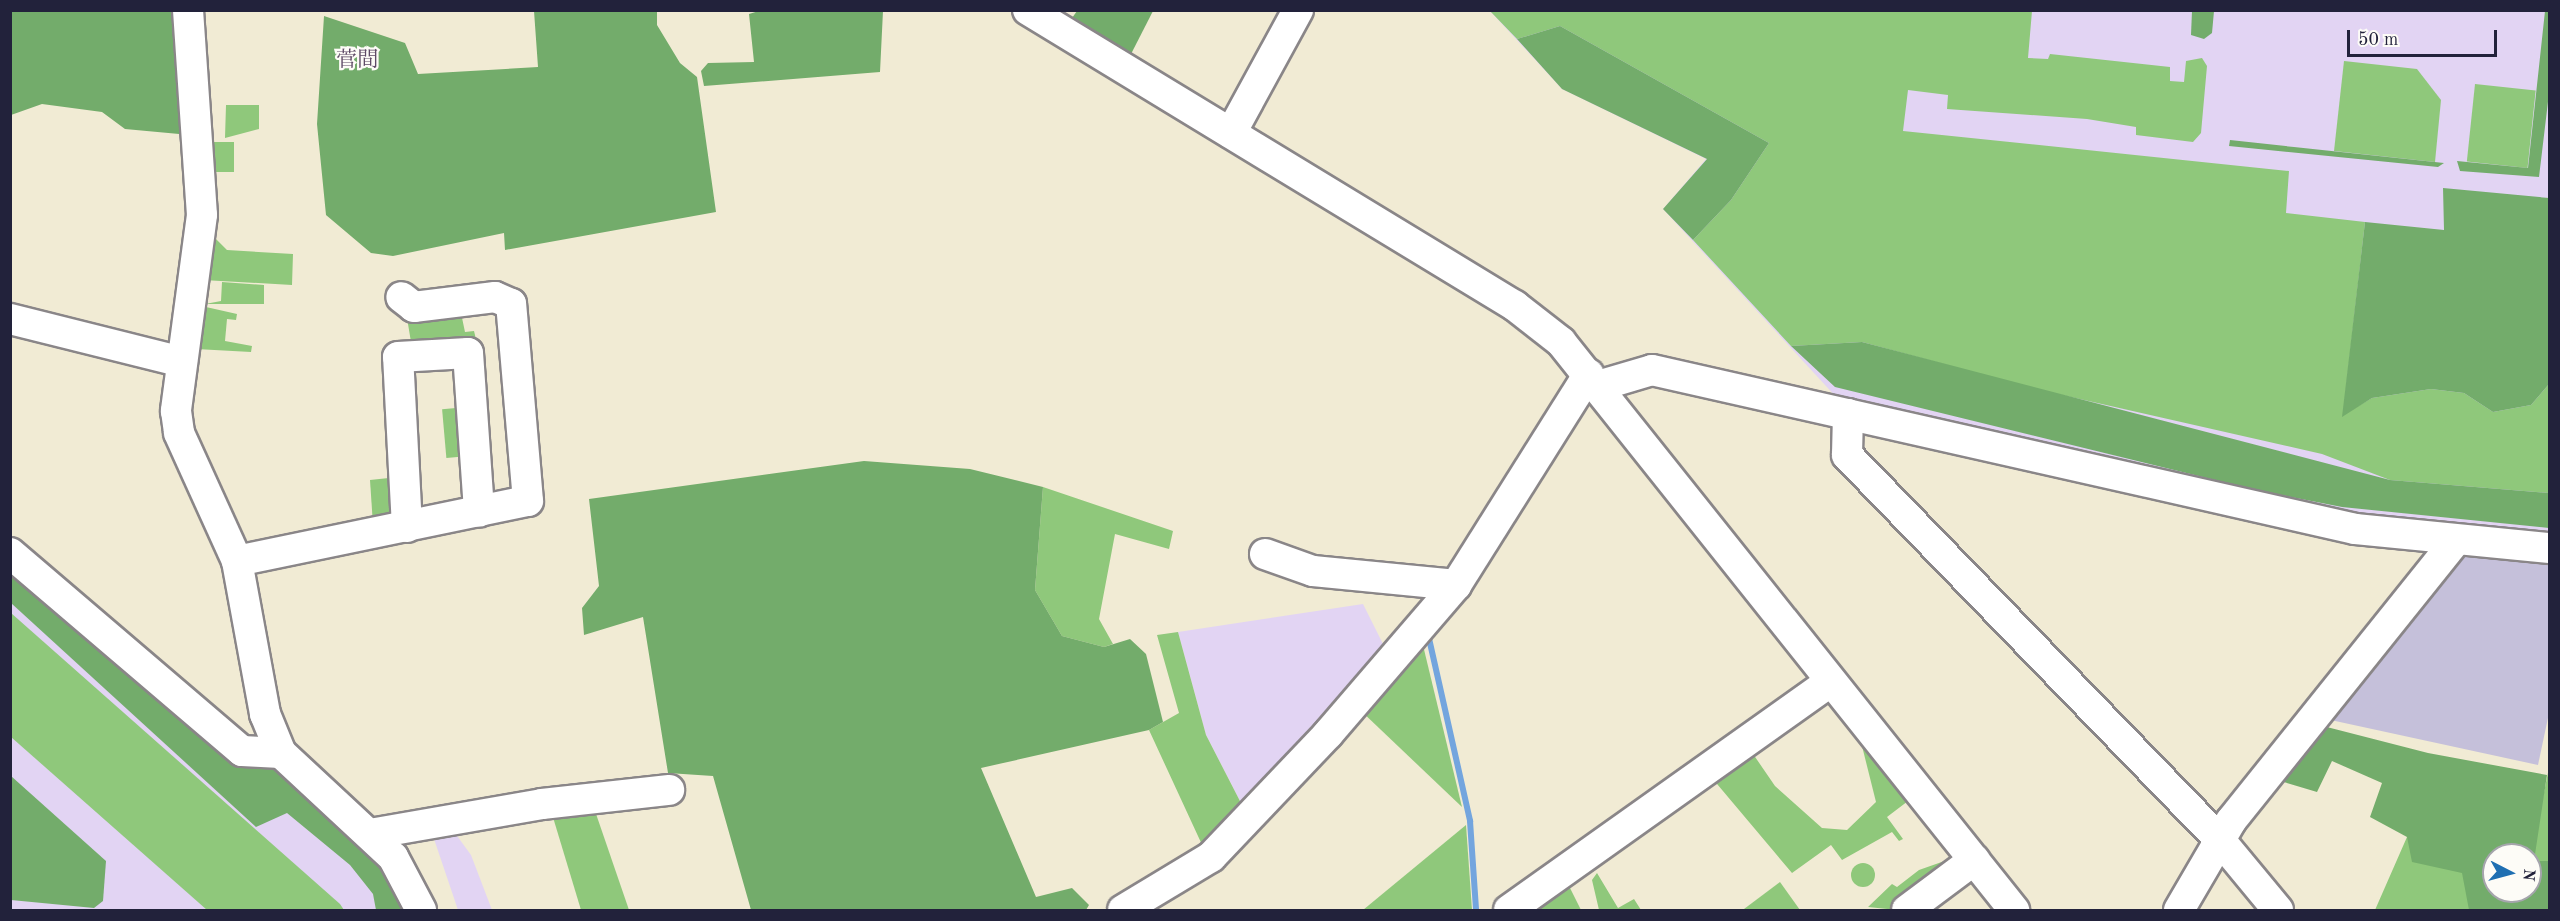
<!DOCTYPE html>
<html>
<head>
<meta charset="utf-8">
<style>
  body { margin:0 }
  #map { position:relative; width:2560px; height:921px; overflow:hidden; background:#f1ebd4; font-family:"Old Standard TT","Noto Serif JP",serif }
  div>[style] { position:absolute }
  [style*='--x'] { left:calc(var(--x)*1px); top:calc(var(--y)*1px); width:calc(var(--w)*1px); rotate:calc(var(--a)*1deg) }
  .built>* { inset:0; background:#e2d4f3 }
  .industrial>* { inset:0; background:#c5c0da }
  .green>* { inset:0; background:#8fc87b; transform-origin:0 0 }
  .round { border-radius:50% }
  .forest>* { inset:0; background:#73ac6b }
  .stream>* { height:6px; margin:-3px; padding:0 3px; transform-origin:3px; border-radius:3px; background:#73a5de }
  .roads { filter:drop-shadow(2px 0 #8a8688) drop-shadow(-2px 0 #8a8688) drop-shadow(0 2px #8a8688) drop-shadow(0 -2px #8a8688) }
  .minor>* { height:30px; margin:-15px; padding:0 15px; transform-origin:15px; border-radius:15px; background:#fff }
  span { translate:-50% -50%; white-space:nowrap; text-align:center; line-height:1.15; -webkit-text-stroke:4.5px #fdfcf7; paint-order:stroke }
  .quarter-label { font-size:21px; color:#5e4a66 }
  .frame { position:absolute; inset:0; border:12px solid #22223b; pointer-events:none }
  .north { position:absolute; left:2482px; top:843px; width:60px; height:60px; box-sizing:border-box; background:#fdfcf7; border:2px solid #a5a5ac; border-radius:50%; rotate:96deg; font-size:16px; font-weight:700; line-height:24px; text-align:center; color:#22223b }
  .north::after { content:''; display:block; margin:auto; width:21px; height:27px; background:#1f6fb2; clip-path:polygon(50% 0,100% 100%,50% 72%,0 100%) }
  .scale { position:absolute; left:2347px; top:30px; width:150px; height:27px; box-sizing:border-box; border:3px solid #22223b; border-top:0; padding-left:8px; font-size:18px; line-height:21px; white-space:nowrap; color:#22223b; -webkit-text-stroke:4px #fdfcf7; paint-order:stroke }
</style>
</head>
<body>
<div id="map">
  <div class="built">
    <div style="clip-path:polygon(1490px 11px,2549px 11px,2549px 536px,2343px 517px,1837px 398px,1663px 209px,1706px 159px,1562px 89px)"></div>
    <div style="clip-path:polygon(10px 569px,238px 761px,282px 769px,406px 910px,11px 910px)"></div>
    <div style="clip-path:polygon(1363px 604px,1387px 652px,1243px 807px,1206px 735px,1178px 632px)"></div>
    <div style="clip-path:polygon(452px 829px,471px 855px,492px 910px,458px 910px,432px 833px)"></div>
  </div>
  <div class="industrial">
    <div style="clip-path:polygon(2462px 548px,2549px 557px,2549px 713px,2538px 765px,2326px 719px)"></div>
  </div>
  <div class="green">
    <div style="clip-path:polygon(1490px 11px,2032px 11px,2028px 58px,2048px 59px,2050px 54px,2170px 67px,2170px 81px,2184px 82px,2186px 61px,2202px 58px,2207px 66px,2201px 133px,2193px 142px,2136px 135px,2136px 127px,2087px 119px,1947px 109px,1948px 95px,1908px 90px,1903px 131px,2289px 171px,2286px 213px,2365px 222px,2343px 415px,2372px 398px,2431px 389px,2464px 393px,2493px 412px,2531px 405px,2549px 384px,2549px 493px,2390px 480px,2322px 454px,2040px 390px,1862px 342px,1791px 346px,1693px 240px,1731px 200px,1769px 143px,1560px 26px,1517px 39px)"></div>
    <div style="clip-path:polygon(2344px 61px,2417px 69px,2441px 100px,2435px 162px,2334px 151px)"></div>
    <div style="left:2475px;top:84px;width:61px;height:78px;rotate:6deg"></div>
    <div style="clip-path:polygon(226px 105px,259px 105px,259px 129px,225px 138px)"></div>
    <div style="left:234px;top:142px;width:30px;height:25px;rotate:90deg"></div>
    <div style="clip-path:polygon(214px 237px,227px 250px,293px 254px,292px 285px,203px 280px)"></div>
    <div style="clip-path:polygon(222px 282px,264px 285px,264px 304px,205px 304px,221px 301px)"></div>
    <div style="clip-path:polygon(206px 307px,237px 314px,236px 320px,227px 319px,225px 341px,252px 346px,251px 352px,196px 349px,200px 313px)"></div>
    <div style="clip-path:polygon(461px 313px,465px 332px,474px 331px,477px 343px,412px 348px,407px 318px)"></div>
    <div style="left:467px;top:407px;width:49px;height:25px;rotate:85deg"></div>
    <div style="clip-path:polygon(398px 477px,400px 513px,373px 525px,370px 480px)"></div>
    <div style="clip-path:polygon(1043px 487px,1173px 531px,1169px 549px,1115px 534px,1099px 619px,1113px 644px,1104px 647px,1062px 636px,1035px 590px)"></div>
    <div style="clip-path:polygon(11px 613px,340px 904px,344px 910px,207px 910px,11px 737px)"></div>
    <div style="clip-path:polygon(1178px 632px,1206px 735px,1243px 807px,1204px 849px,1149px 730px,1179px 713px,1157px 635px)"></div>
    <div style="clip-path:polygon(1421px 637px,1462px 807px,1359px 709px)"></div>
    <div style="clip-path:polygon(1860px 738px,1868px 739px,1964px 859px,1897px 910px,1868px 907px,1892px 884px,1897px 887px,1919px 870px,1953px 858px,1912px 798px,1887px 817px,1903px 839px,1899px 841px,1892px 832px,1842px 860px,1831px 845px,1792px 873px,1712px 778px,1751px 751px,1775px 786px,1822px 828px,1847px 830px,1876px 802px)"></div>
    <div style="clip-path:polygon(2549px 768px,2549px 910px,2375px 910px,2407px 837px,2494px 855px,2494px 891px,2530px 891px,2530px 860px)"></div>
    <div style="clip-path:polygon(594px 808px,629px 910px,581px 910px,552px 814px)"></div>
    <div style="clip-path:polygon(1466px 825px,1472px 910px,1363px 910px)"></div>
    <div class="round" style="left:1851px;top:863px;width:24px;height:24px"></div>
    <div style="clip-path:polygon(1597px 873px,1618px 908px,1634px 899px,1641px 910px,1599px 910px,1592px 880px)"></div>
    <div style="clip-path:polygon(1567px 882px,1581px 910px,1530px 910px)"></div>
    <div style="clip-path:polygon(1780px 882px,1800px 910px,1743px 910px,1744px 909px)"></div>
  </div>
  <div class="forest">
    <div style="clip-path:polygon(762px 10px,883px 11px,880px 72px,704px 86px,701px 71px,708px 63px,754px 62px,749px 14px)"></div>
    <div style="clip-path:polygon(10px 11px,179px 11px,190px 135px,125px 129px,102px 112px,42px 104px,11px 115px)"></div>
    <div style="clip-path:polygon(534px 11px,657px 11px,657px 25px,680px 63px,697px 77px,716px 212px,505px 250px,504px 233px,393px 256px,371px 253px,326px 215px,317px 124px,324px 16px,405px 43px,418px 74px,538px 67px)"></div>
    <div style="clip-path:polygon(1077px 11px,1153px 11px,1130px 56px,1072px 18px)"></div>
    <div style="clip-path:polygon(2192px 11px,2214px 11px,2212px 33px,2204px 39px,2191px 35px)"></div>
    <div style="clip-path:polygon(2545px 11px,2549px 11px,2550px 85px,2539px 177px,2460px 171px,2457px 161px,2528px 168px)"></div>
    <div style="clip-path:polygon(1560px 26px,1769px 143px,1731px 200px,1693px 240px,1663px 209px,1707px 159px,1562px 89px,1517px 39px)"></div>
    <div style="clip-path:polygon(2230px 140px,2294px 147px,2444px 163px,2438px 167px,2229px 146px)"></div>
    <div style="clip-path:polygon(2443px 188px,2549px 198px,2549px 384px,2531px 405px,2493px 412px,2464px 393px,2431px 389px,2372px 398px,2342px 417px,2365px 222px,2444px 230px)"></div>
    <div style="clip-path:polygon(1862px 342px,2390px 480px,2549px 493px,2549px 528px,2342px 507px,2256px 490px,1835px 387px,1791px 346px)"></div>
    <div style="clip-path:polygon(864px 461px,970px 469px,1043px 487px,1035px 590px,1062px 636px,1104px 647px,1130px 639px,1146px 654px,1163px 722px,1149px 730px,981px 768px,1036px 897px,1072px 888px,1089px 905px,1086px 910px,751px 910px,713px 776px,668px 773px,643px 617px,584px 635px,582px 608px,599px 586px,589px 499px)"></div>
    <div style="clip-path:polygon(11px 569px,238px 761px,282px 769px,379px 858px,406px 910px,376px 910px,373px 894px,350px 865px,287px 813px,256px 827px,11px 603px)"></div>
    <div style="clip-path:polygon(evenodd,2319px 725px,2428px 753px,2547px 775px,2534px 861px,2549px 861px,2549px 910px,2469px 910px,2462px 873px,2412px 862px,2407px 837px,2370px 817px,2382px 783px,2332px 761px,2317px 792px,2277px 780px,2319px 725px,2494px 855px,2530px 855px,2530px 891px,2494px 891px,2494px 855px)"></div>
    <div style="clip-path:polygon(11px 776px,106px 861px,103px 901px,94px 908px,11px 900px)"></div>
  </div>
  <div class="stream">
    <div style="--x:1428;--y:634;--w:192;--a:77.3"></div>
    <div style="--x:1470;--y:821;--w:89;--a:86.1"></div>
  </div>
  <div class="roads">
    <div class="minor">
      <div style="--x:188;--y:10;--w:205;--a:86.1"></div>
      <div style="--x:202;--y:215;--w:198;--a:97.6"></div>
      <div style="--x:176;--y:411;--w:22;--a:82"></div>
      <div style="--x:179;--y:433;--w:141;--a:65.6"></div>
      <div style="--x:237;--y:561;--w:156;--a:79.6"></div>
      <div style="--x:265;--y:714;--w:42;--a:67.7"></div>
      <div style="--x:281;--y:753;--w:153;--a:42.9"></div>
      <div style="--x:393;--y:857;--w:60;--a:62.2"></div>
      <div style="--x:1028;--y:10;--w:570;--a:31.29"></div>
      <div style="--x:1515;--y:306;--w:58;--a:38"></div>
      <div style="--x:1561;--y:342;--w:727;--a:51.43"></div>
      <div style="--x:1231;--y:133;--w:140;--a:-61.4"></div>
      <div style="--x:10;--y:319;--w:177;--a:14"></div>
      <div style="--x:1598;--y:386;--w:56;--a:-16.5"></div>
      <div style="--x:1652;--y:370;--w:721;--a:12.74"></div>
      <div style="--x:2355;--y:529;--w:196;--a:5.6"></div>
      <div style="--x:1848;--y:414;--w:41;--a:91.4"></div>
      <div style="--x:1847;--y:455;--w:536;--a:45.91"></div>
      <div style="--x:2220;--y:840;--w:91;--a:50.4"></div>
      <div style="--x:407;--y:527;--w:170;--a:-93"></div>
      <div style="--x:398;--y:357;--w:70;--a:-3.3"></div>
      <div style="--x:468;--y:353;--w:159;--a:86"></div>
      <div style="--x:10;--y:553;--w:305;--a:40.5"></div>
      <div style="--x:242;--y:751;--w:39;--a:3"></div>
      <div style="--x:1265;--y:554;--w:51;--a:19.5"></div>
      <div style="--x:1313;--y:571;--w:144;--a:5.6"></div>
      <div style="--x:237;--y:561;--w:297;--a:-11.7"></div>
      <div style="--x:528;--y:501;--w:198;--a:-94.9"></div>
      <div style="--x:511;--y:304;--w:17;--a:-156"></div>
      <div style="--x:495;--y:297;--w:82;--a:173"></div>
      <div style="--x:414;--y:307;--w:16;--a:-142"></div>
      <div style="--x:370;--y:834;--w:175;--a:-9.9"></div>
      <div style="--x:542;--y:804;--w:128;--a:-6.3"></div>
      <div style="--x:1123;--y:910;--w:103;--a:-31.1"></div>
      <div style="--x:1211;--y:857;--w:170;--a:-46.4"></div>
      <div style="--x:1328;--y:734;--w:196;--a:-49.3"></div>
      <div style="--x:1456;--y:585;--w:249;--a:-57.8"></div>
      <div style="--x:1509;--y:910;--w:392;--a:-35.4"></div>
      <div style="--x:1907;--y:910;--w:84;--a:-36.7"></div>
      <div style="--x:2179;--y:910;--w:103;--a:-59.7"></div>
      <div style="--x:2231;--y:821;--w:360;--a:-51.3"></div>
    </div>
  </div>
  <div class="quarter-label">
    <span style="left:357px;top:61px">菅間</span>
  </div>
  <div class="frame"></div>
  <div class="north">N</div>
  <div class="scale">50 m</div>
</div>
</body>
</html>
